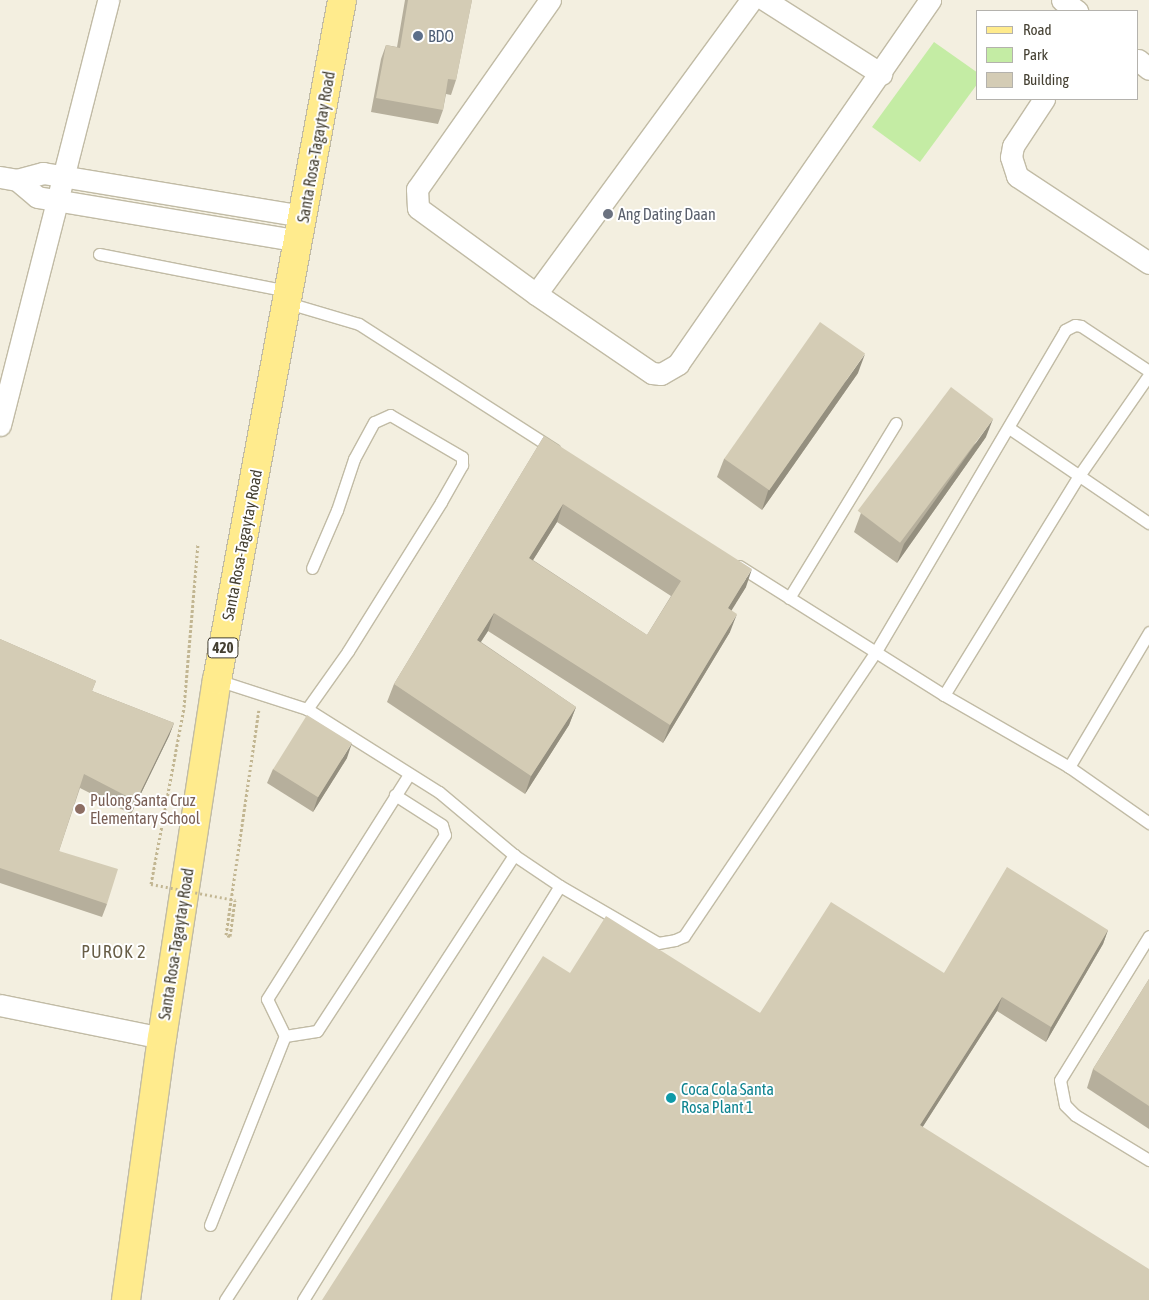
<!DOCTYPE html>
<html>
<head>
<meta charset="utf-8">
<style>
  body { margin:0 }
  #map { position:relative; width:1149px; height:1300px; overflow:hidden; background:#f3efe0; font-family:"Asap Condensed",sans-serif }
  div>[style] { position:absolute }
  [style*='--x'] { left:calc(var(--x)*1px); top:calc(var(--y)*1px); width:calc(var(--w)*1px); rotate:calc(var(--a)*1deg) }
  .green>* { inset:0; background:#c4eca4 }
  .path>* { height:3px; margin-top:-1.5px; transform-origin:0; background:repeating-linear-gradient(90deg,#c2b692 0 2.5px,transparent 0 5px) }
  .roads { filter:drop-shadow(1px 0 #c1bba5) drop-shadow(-1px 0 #c1bba5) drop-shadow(0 1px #c1bba5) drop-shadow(0 -1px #c1bba5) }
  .service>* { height:11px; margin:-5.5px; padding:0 5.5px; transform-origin:5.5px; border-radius:5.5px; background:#fff }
  .minor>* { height:21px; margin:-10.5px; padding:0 10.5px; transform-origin:10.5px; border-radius:10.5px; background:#fff }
  .primary>* { height:28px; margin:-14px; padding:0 14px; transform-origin:14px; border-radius:14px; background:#ffeb8d }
  .path-bridge>* { height:3px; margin-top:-1.5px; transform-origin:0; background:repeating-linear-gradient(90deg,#c2b692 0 2.5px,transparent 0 5px) }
  .wall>* { inset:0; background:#b6af9c }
  .shaded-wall>* { inset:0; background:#948f7f }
  .building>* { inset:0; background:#d4ccb5; transform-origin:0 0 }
  .dots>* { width:14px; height:14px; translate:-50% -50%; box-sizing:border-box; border:2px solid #fff; border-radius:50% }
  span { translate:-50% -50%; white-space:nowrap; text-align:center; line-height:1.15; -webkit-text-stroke:4px #fff; paint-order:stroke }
  .shield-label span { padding:1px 4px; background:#fff; border:1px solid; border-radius:4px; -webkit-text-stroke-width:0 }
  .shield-label { font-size:15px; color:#443f31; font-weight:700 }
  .service-label { font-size:16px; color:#4e5e75 }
  .left { translate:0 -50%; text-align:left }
  .street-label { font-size:16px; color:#443f31 }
  .worship-label { font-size:16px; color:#5b616d }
  .education-label { font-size:16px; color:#785e54 }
  .culture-label { font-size:16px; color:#0d838f }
  .neighbourhood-label { font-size:18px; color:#685e47; letter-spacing:1px }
  .legend { position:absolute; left:976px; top:10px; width:162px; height:90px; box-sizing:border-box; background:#fff; border:1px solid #b4b2ad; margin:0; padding:6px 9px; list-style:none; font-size:15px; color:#443f31 }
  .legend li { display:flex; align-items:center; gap:10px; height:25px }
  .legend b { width:25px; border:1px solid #b4b2ad }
</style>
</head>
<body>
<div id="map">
  <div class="green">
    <div style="clip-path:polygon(934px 42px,978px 73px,978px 83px,920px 162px,872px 127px)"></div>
  </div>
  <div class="path">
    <div style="--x:151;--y:884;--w:180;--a:-79.4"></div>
    <div style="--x:184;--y:707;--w:164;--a:-85.1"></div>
    <div style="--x:230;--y:936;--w:4;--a:-166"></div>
    <div style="--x:226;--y:935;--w:227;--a:-81.7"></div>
    <div style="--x:230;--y:936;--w:36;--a:-82"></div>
  </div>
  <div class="roads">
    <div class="service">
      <div style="--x:99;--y:254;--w:193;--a:11.1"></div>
      <div style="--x:288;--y:303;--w:74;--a:16.5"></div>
      <div style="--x:359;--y:324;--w:232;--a:32.7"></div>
      <div style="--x:1009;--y:428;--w:169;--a:34.2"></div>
      <div style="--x:739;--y:566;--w:242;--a:32.2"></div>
      <div style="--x:944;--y:695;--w:144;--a:29.9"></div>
      <div style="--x:1069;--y:767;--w:98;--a:35"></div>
      <div style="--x:789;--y:598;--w:205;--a:-58.6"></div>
      <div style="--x:217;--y:680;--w:95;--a:17.9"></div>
      <div style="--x:307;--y:709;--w:156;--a:32.2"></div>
      <div style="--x:439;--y:792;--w:98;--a:40"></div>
      <div style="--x:514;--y:855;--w:55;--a:34"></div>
      <div style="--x:560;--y:886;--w:113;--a:30.2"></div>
      <div style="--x:658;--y:943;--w:17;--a:-10"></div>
      <div style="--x:675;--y:940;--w:10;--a:-24"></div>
      <div style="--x:684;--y:936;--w:341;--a:-56"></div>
      <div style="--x:875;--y:653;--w:375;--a:-59.5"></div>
      <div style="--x:1065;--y:330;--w:11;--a:-27"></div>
      <div style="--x:1075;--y:325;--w:6;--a:9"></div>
      <div style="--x:1081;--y:326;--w:82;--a:33.5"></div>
      <div style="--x:944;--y:695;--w:256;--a:-58.4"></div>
      <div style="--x:1078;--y:477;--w:124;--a:-55.2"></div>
      <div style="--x:307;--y:709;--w:71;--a:-54.7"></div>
      <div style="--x:348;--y:651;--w:176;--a:-58"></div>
      <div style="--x:441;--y:502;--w:43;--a:-60.4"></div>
      <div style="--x:462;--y:465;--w:8;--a:-90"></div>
      <div style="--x:462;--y:457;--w:83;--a:-149.7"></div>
      <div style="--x:390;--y:415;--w:17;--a:156"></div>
      <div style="--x:374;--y:422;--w:42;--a:118.4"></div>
      <div style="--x:354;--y:459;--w:54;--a:108.4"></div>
      <div style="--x:337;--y:510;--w:63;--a:113.3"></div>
      <div style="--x:1069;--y:767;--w:157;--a:-59.3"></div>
      <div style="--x:1149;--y:936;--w:169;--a:121.7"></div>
      <div style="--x:1060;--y:1080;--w:25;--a:79"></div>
      <div style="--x:1065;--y:1105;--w:14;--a:45"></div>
      <div style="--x:1075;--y:1115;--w:87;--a:31.3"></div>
      <div style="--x:285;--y:1036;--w:32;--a:-9"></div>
      <div style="--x:317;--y:1031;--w:234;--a:-56.9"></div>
      <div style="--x:445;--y:835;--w:10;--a:-107"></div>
      <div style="--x:442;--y:825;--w:56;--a:-147.4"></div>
      <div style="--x:210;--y:1225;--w:203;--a:-68.4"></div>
      <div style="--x:285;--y:1036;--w:41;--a:-115.9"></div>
      <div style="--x:267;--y:999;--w:266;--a:-57.7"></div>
      <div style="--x:225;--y:1300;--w:531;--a:-57"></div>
      <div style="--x:303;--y:1300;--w:487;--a:-58.2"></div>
    </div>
    <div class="minor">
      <div style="--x:550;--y:0;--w:231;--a:125.1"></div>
      <div style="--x:417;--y:189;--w:19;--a:87"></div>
      <div style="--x:418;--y:208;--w:146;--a:36.1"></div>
      <div style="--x:536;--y:294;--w:140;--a:34.3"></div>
      <div style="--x:652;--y:373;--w:9;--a:6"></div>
      <div style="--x:661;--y:374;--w:20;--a:-30"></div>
      <div style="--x:678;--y:364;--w:443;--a:-55.3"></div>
      <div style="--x:765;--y:0;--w:138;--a:32.5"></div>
      <div style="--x:1062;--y:0;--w:19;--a:36"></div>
      <div style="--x:1138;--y:60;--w:14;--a:39"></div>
      <div style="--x:1044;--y:99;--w:56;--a:123.4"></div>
      <div style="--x:1013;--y:146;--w:11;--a:100"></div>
      <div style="--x:1011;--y:157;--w:20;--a:72"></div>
      <div style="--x:1017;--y:176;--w:158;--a:33.4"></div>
      <div style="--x:0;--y:177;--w:17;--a:10"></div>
      <div style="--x:17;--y:180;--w:26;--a:40"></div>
      <div style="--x:37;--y:197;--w:266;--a:9.5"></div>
      <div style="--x:17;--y:180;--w:27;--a:-15"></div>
      <div style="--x:43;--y:173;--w:264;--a:9.4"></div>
      <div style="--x:536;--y:294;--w:364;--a:-53.8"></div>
      <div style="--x:0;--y:425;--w:439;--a:-75.7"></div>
      <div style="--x:0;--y:1005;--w:165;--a:11.5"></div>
    </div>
    <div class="primary">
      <div style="--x:126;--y:1300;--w:264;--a:-82.2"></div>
      <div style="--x:162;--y:1038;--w:362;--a:-81.3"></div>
      <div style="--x:217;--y:680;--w:691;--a:-79.58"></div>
    </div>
  </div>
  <div class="path-bridge">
    <div style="--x:151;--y:884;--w:86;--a:10.8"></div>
  </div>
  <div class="wall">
    <div style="clip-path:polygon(405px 0,472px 0,456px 80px,451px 95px,446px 94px,443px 110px,438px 124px,371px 112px,381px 59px,386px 45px,397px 47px)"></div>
    <div style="clip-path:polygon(858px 373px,762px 510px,717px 477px,724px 459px)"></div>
    <div style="clip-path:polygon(evenodd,544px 436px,746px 587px,731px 610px,730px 632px,663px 743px,488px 631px,481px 642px,576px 707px,569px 725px,525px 794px,387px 702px,394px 684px,544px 436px,557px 522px,671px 596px,647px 635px,533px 560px,557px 522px)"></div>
    <div style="clip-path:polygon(986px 437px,897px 563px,854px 532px,861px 513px)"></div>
    <div style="clip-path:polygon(0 639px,96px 681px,92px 691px,174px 723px,169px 736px,131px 814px,80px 788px,59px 851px,107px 904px,102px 917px,0 883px)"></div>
    <div style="clip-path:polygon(347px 758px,313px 812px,267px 783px,273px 769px)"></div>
    <div style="clip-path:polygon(1108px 930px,1103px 944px,1046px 1042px,997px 1011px,923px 1126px,570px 973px,760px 1013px,944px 973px)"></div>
    <div style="clip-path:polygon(1149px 979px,1149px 1129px,1087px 1088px,1093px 1069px)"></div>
  </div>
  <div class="shaded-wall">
    <div style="clip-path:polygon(865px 354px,858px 373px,762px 510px,768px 491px)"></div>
    <div style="clip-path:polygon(993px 419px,986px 437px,897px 563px,904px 544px)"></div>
    <div style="clip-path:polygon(563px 504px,557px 522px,523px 576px,529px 558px)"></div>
    <div style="clip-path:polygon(752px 569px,746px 587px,722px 626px,728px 608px)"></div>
    <div style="clip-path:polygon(494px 613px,488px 631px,470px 658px,477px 640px)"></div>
    <div style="clip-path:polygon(737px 614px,730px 632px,663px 743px,670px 725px)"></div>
    <div style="clip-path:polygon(576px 707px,569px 725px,525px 794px,531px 776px)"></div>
    <div style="clip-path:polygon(174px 723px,169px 736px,131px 814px,136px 801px)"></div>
    <div style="clip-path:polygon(352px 743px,347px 758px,313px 812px,318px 797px)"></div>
    <div style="clip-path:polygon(1108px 930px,1103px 944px,1046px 1042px,1051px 1027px)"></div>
    <div style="clip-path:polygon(1002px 997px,997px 1011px,915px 1139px,920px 1125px)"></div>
  </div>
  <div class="building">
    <div style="clip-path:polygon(408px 0,472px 0,456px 80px,448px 79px,443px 110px,376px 98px,386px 45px,400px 48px)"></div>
    <div style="left:820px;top:322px;width:55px;height:167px;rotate:35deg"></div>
    <div style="left:951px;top:387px;width:53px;height:155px;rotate:37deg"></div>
    <div style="clip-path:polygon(evenodd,544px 436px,752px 569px,728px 608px,737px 614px,670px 725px,494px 613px,477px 640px,576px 707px,531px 776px,394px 684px,544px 436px,563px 504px,681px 581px,647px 635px,529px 558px,563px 504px)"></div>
    <div style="clip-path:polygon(0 639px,96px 681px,92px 691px,174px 723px,136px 801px,84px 774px,59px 851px,118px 869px,107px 904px,0 868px)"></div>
    <div style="left:307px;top:715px;width:53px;height:64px;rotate:32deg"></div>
    <div style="clip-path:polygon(1007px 867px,1108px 930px,1051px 1027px,1002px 997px,920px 1125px,1149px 1269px,1149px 1300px,322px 1300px,543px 956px,570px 973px,606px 916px,760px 1013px,831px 902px,944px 973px)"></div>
    <div style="clip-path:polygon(1149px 979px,1149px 1106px,1093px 1069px)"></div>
  </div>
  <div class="dots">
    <div style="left:418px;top:36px;background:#5c6f8a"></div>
    <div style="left:608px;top:214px;background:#6b7280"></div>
    <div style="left:80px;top:809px;background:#8d6e63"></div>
    <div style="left:671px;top:1098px;background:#0f9aa8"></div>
  </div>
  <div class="shield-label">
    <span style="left:223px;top:648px">420</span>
  </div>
  <div class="service-label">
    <span class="left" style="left:428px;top:36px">BDO</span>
  </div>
  <div class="street-label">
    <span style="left:316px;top:147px;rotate:-80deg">Santa Rosa-Tagaytay Road</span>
    <span style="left:242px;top:545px;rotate:-79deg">Santa Rosa-Tagaytay Road</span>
    <span style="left:176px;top:944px;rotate:-81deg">Santa Rosa-Tagaytay Road</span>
  </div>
  <div class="worship-label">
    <span class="left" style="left:618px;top:214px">Ang Dating Daan</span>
  </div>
  <div class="education-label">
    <span class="left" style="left:90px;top:809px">Pulong Santa Cruz<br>Elementary School</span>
  </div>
  <div class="culture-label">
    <span class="left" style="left:681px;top:1098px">Coca Cola Santa<br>Rosa Plant 1</span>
  </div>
  <div class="neighbourhood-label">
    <span style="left:114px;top:952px">PUROK 2</span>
  </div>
  <ul class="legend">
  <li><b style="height:6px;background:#ffeb8d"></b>Road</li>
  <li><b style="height:14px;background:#c4eca4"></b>Park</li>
  <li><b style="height:14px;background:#d4ccb5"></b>Building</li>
  </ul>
</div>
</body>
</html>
